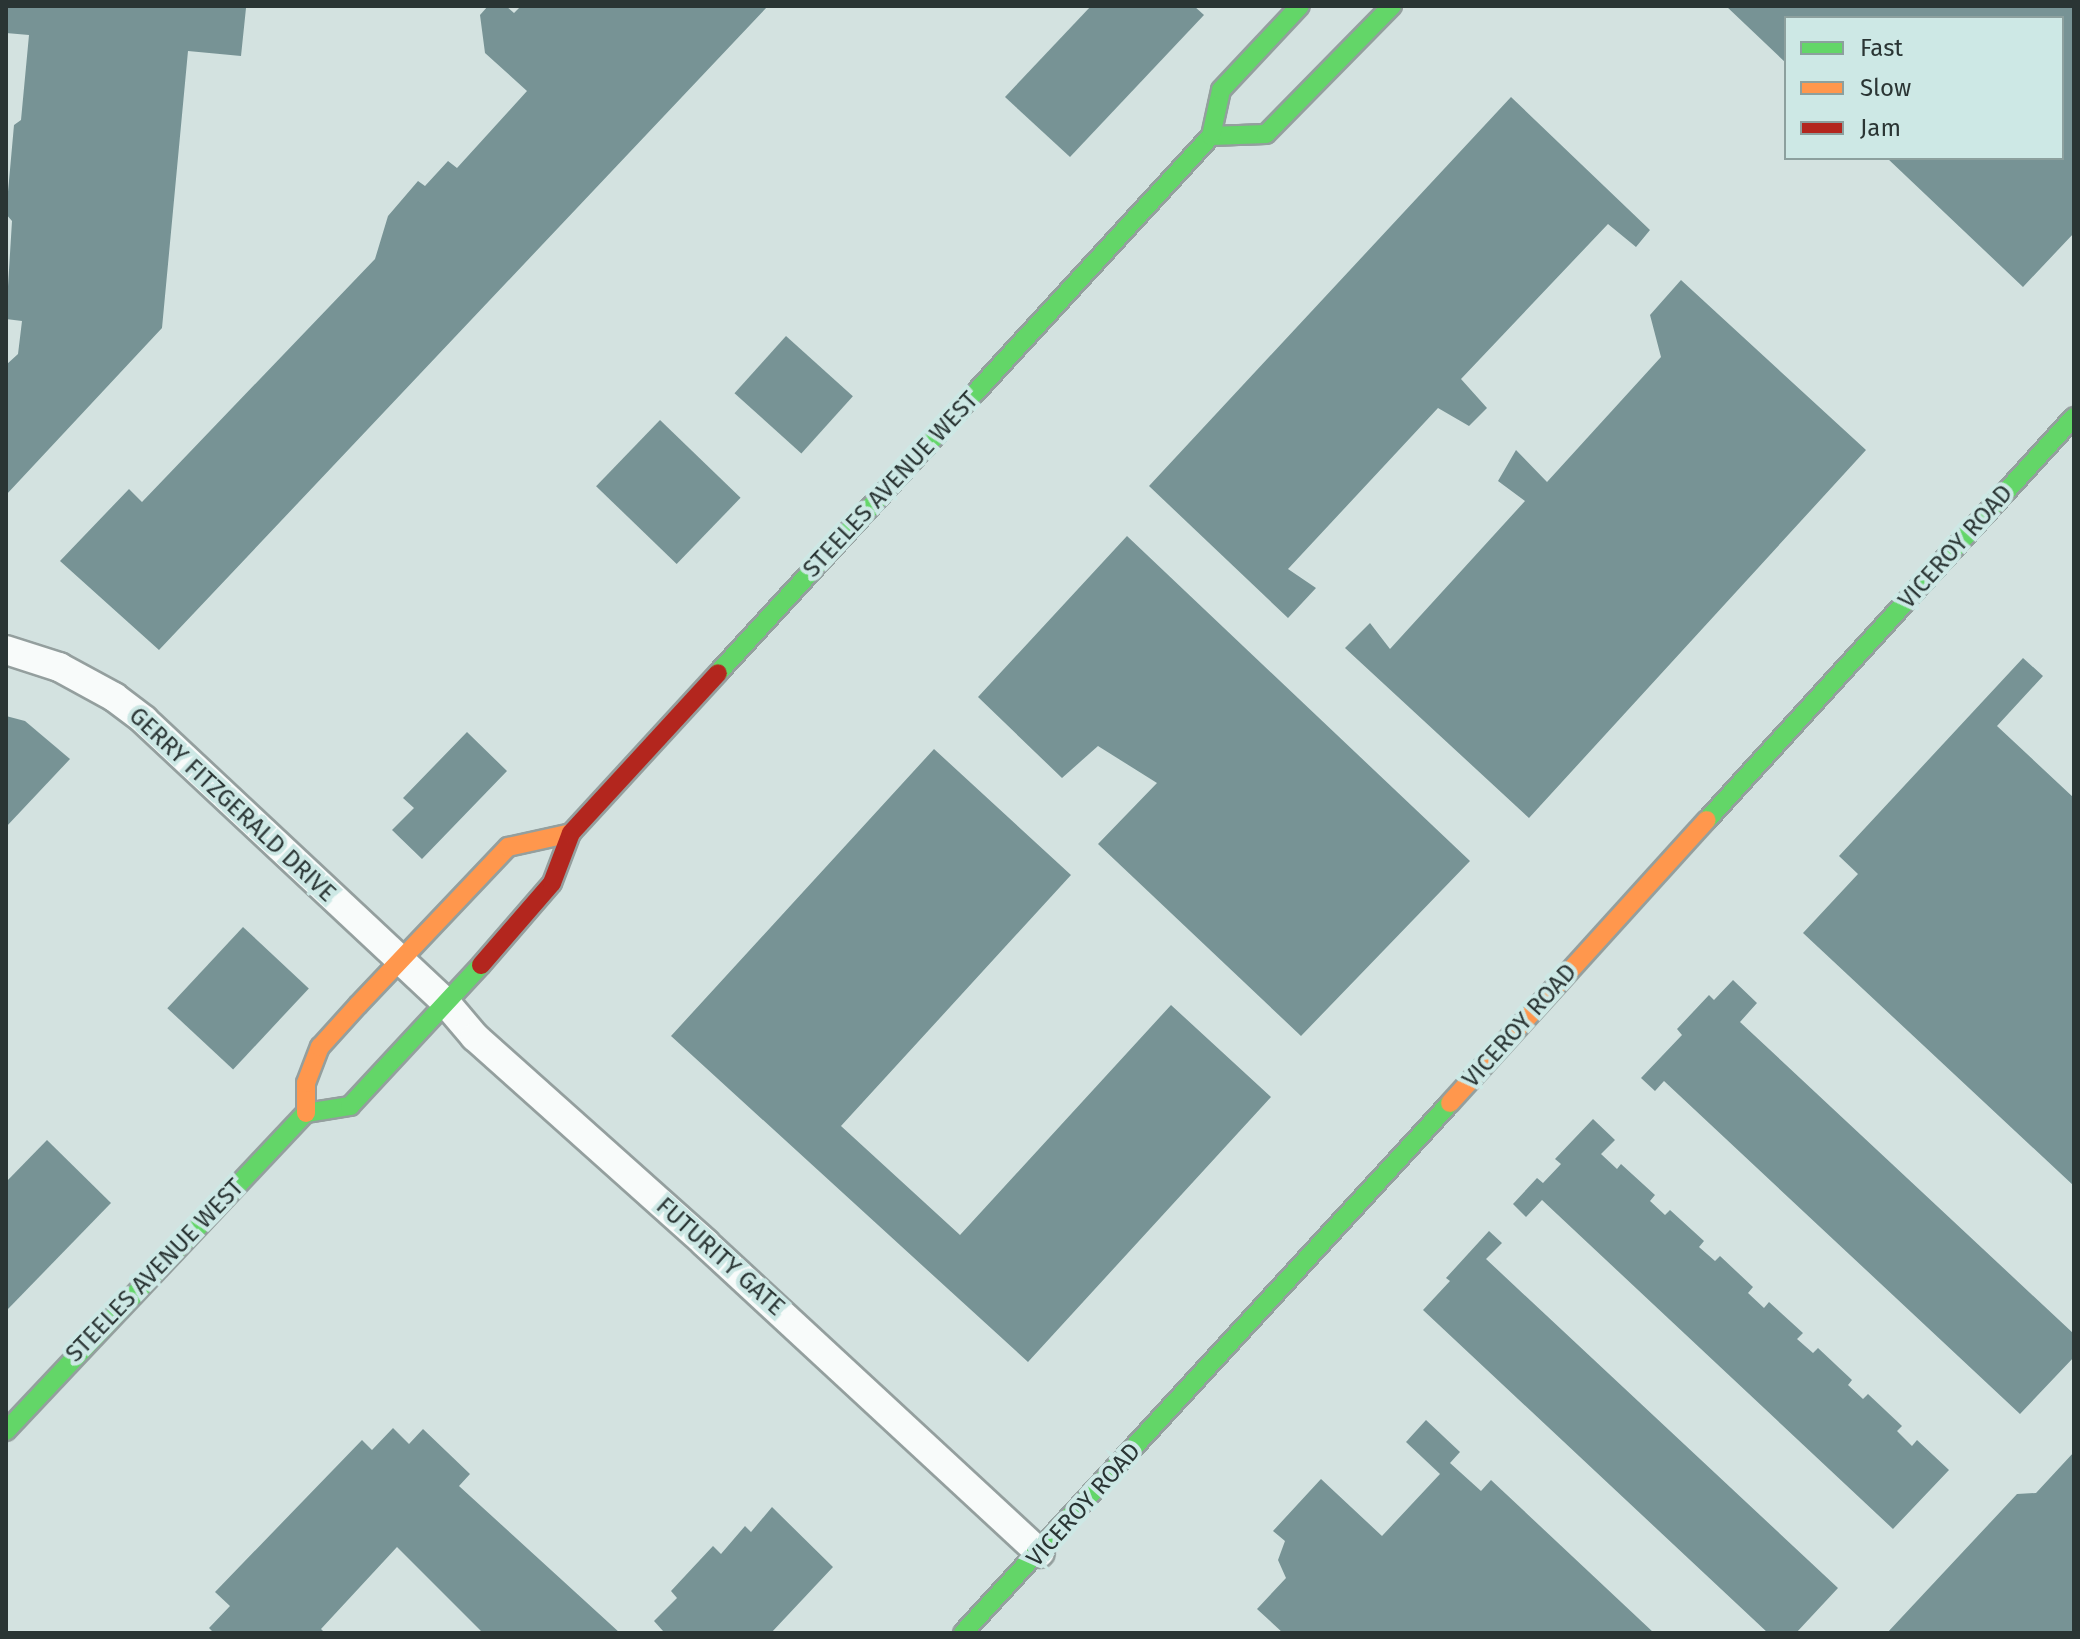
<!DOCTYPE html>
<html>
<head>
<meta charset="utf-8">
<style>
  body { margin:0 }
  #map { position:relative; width:2080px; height:1639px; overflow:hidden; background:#d3e2e0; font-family:"Fira Sans",sans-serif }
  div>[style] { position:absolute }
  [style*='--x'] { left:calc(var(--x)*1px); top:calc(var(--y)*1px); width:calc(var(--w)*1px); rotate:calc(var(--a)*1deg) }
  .building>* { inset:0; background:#779395; transform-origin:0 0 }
  .roads { filter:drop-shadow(2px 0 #949f9e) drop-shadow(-2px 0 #949f9e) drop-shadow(0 2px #949f9e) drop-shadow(0 -2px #949f9e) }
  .street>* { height:28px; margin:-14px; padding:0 14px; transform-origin:14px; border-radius:14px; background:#f8fbfa }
  .fast>* { height:18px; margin:-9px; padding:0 9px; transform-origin:9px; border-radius:9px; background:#63d668 }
  .slow>* { height:18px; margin:-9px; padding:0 9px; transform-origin:9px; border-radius:9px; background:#ff974d }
  .jam>* { height:18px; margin:-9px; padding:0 9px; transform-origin:9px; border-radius:9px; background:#b3261e }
  span { translate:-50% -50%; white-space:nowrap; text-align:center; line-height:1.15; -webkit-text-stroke:8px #cde8e5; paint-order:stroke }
  .street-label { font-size:24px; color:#2a3534 }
  .frame { position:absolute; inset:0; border:8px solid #2a3534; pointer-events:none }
  .legend { position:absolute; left:1784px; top:16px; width:280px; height:144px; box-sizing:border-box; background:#cde8e5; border:2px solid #8ca09e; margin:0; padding:10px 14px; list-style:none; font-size:24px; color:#2a3534 }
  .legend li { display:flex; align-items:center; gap:16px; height:40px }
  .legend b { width:40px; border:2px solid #8ca09e }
</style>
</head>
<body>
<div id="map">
  <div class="building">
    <div style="clip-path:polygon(6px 6px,246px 8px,241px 56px,188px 51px,162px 328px,6px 495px,6px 365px,18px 354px,22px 321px,6px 319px,12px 221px,6px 214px,14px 125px,21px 120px,29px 35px,6px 33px)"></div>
    <div style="clip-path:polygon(488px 6px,506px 6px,514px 13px,521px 6px,768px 6px,159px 650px,60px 561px,129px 489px,142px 502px,375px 259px,388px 216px,418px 181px,425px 186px,448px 161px,457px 168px,527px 91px,485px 53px,480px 15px)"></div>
    <div style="clip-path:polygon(1091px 6px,1194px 6px,1204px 15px,1070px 157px,1005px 97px)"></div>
    <div style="clip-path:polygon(1726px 6px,2074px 6px,2074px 233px,2023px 287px,1887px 158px,2062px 158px,2062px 18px,1786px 18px,1786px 63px)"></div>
    <div style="clip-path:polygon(1511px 97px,1650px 230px,1636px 247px,1608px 224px,1461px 379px,1487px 408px,1469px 426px,1438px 408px,1288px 569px,1316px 588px,1288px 618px,1149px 486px)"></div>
    <div style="clip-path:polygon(1681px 280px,1866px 450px,1529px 818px,1345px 648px,1370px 623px,1390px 649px,1525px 501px,1498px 481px,1516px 450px,1547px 482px,1661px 357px,1650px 315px)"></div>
    <div style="left:786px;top:336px;width:90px;height:77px;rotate:42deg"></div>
    <div style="left:660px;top:420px;width:112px;height:92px;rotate:44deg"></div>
    <div style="clip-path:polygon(1127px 536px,1470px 861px,1301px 1036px,1098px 844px,1157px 783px,1098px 746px,1062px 778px,978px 697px)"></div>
    <div style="clip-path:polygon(2023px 658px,2043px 676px,1997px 726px,2074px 798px,2074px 1186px,1803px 933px,1858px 874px,1839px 856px)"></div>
    <div style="clip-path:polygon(6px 716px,25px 721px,70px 759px,6px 827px)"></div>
    <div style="clip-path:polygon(467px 732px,507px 771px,422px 859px,392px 830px,414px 808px,403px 798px)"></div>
    <div style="clip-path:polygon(934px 749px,1071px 875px,841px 1126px,960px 1235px,1171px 1005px,1271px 1097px,1028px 1362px,671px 1036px)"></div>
    <div style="left:243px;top:927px;width:90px;height:111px;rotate:43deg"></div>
    <div style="clip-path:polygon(1733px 980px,1757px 1003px,1740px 1022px,2074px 1334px,2074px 1357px,2020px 1414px,1664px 1081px,1655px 1091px,1641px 1078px,1682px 1035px,1677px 1029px,1709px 995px,1714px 1000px)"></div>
    <div style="clip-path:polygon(1593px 1119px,1615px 1140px,1601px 1154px,1617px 1169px,1621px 1164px,1655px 1195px,1650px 1201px,1665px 1215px,1670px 1210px,1704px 1241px,1699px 1247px,1715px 1261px,1720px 1256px,1753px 1287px,1748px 1293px,1764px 1308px,1769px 1302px,1803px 1333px,1797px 1339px,1813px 1353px,1818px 1348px,1852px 1380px,1848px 1385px,1863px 1399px,1868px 1394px,1902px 1426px,1897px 1431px,1912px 1446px,1917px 1440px,1949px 1470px,1893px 1529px,1542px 1200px,1526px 1217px,1513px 1204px,1537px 1178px,1543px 1183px,1561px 1164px,1555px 1159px)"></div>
    <div style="clip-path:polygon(47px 1140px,111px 1203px,8px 1309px,6px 1182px)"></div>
    <div style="clip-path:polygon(1489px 1231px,1502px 1243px,1486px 1259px,1838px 1588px,1796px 1633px,1768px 1633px,1423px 1310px,1450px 1281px,1446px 1278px)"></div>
    <div style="clip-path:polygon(1426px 1420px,1460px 1452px,1450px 1463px,1481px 1491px,1491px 1480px,1654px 1633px,1283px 1633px,1257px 1609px,1286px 1578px,1278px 1560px,1285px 1541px,1273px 1531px,1321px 1479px,1382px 1536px,1440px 1474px,1406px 1442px)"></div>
    <div style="clip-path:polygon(393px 1428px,409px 1444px,423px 1429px,470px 1474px,459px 1486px,620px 1633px,483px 1633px,397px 1547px,321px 1629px,325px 1633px,214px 1633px,209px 1628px,230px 1606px,215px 1592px,362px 1440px,372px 1450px)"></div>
    <div style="clip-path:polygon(2074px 1452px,2074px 1633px,1887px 1633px,2017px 1494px,2036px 1493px)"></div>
    <div style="clip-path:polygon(772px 1507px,833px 1567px,771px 1633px,660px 1633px,663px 1631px,654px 1621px,677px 1598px,671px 1591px,713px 1546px,721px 1554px,745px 1526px,751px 1532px)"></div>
  </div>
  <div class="roads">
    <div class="street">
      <div style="--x:6;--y:650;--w:56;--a:17.8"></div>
      <div style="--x:59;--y:667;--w:63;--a:28.6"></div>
      <div style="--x:114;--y:697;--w:38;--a:37"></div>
      <div style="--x:144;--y:720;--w:415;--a:43.1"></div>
      <div style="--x:447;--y:1004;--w:43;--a:49.7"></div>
      <div style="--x:475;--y:1037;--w:309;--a:41.8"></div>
      <div style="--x:705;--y:1243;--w:456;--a:42.8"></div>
    </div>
    <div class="fast">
      <div style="--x:1211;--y:136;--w:55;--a:-2.1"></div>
      <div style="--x:1266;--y:134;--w:180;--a:-45.5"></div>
      <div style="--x:718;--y:673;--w:729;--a:-47.45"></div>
      <div style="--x:1211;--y:136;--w:47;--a:-77.7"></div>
      <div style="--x:1221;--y:90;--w:115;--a:-46.8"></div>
      <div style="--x:1707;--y:820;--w:545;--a:-47.68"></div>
      <div style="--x:6;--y:1431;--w:437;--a:-46.7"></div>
      <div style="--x:306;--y:1113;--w:45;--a:-9"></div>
      <div style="--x:350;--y:1106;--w:192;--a:-47.1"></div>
      <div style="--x:963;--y:1633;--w:720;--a:-47.42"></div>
    </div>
    <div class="slow">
      <div style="--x:1450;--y:1103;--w:382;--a:-47.8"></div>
      <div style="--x:306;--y:1113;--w:30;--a:-90"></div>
      <div style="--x:306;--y:1083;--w:39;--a:-69"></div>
      <div style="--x:320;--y:1047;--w:57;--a:-47.9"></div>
      <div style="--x:358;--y:1005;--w:218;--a:-46.5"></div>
      <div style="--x:508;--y:847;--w:65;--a:-12.5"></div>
    </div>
    <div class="jam">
      <div style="--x:481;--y:965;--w:108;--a:-49.1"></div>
      <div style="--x:552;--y:883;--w:53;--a:-69.2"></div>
      <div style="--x:571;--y:833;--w:217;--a:-47.4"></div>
    </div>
  </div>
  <div class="street-label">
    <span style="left:891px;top:485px;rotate:-47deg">STEELES AVENUE WEST</span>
    <span style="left:1956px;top:547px;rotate:-48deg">VICEROY ROAD</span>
    <span style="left:232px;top:805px;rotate:43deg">GERRY FITZGERALD DRIVE</span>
    <span style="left:1520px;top:1026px;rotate:-48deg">VICEROY ROAD</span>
    <span style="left:720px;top:1257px;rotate:42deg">FUTURITY GATE</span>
    <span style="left:155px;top:1271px;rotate:-46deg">STEELES AVENUE WEST</span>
    <span style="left:1084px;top:1505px;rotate:-48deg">VICEROY ROAD</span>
  </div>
  <div class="frame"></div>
  <ul class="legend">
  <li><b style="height:10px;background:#63d668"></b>Fast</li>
  <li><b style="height:10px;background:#ff974d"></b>Slow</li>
  <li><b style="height:10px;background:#b3261e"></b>Jam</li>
  </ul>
</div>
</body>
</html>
